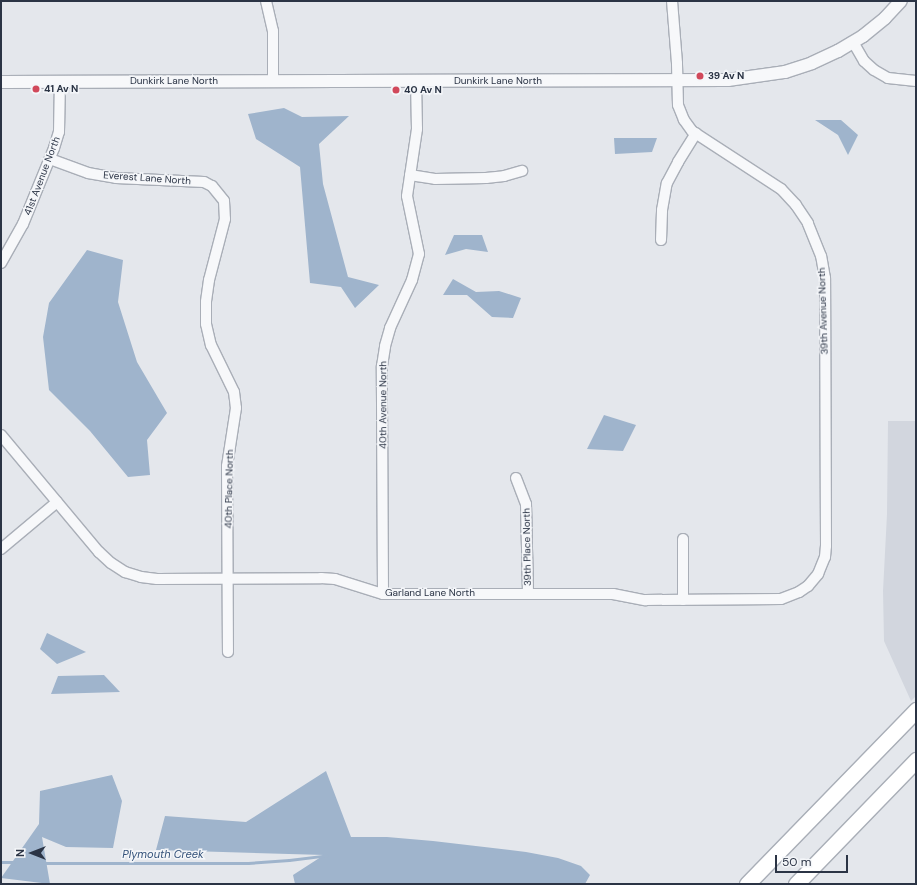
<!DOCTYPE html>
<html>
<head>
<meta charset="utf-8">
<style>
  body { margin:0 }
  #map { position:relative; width:917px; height:885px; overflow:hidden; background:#e4e7ec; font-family:"DM Sans",sans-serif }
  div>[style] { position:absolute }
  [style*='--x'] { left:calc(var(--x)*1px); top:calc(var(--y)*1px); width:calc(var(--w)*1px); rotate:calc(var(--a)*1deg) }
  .built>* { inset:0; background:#d2d6de }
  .water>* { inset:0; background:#9fb4cc }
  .stream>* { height:3px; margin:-1.5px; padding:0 1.5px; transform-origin:1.5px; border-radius:1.5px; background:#9fb4cc }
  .roads { filter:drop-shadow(1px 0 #a9aeb7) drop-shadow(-1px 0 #a9aeb7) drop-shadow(0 1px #a9aeb7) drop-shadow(0 -1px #a9aeb7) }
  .minor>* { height:10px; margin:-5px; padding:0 5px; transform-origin:5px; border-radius:5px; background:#f7f8fa }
  .tertiary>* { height:12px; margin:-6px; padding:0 6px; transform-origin:6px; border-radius:6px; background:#f7f8fa }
  .primary>* { height:15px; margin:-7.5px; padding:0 7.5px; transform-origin:7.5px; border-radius:7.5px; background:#fff }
  .dots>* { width:11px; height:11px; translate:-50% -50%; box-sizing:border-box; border:2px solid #f4f6f9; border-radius:50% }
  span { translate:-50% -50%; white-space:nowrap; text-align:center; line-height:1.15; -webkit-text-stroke:3px #f4f6f9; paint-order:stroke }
  .poi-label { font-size:10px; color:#2b3445; font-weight:700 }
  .left { translate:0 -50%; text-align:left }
  .street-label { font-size:10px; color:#2b3445 }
  .water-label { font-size:11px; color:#34527a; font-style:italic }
  .frame { position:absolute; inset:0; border:2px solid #2b3445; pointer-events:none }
  .north { position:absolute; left:12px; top:833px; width:40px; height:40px; -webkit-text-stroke:3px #f4f6f9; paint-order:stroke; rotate:270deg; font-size:11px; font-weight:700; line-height:16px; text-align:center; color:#2b3445 }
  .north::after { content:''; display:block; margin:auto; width:14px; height:18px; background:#2b3445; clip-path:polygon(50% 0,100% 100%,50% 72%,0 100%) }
  .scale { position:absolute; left:775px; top:855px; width:73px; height:18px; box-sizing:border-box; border:2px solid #2b3445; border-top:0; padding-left:5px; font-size:12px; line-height:14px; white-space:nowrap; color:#2b3445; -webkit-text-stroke:3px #f4f6f9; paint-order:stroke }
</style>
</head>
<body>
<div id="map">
  <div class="built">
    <div style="clip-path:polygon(888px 421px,916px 421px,916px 696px,911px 701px,884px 641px,883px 591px,887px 514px)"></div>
  </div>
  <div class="water">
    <div style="clip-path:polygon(284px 108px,302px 117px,349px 116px,319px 144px,323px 184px,348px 277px,379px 285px,355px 308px,341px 287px,310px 283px,300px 167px,256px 139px,248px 114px)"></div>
    <div style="clip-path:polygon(815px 120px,841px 120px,858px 135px,848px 155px,838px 135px)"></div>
    <div style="clip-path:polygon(614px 138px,657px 138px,652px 152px,615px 154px)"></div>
    <div style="clip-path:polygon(454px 235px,482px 235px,488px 252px,466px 249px,445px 255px)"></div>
    <div style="clip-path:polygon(87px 250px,123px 260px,118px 302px,137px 362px,167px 413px,147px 440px,150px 475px,128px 477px,90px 431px,49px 390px,43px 337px,49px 303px)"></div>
    <div style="clip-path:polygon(453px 279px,476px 292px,499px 291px,521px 298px,513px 318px,492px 317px,467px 295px,443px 295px)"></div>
    <div style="clip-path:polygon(604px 415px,636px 425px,623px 451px,587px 449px)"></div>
    <div style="clip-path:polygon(47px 633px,86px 652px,57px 664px,40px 649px)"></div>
    <div style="clip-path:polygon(104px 675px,120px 692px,51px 694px,58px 676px)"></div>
    <div style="clip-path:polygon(326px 771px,351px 837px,387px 837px,433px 841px,526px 852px,558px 858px,581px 866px,590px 875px,585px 884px,295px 884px,293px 875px,324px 855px,156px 850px,165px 816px,246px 822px)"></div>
    <div style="clip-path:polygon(112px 775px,122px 801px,113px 848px,66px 847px,42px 837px,50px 884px,1px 878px,39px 824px,40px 791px)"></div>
  </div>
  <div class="stream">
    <div style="--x:1;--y:862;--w:13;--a:0"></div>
    <div style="--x:43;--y:863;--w:205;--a:0"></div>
    <div style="--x:248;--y:863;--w:41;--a:-4.2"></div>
    <div style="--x:289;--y:860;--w:38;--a:-7"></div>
  </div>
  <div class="roads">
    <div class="minor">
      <div style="--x:266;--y:1;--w:31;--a:77"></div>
      <div style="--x:273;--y:31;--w:50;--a:90"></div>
      <div style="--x:853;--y:42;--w:22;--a:60"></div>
      <div style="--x:864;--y:61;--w:13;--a:42"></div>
      <div style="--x:874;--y:70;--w:16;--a:30"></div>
      <div style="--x:888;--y:78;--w:28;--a:6"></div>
      <div style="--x:50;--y:159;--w:40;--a:20.2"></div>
      <div style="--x:88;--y:173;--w:28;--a:10"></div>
      <div style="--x:116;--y:178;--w:88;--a:2.6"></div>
      <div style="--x:204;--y:182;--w:9;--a:27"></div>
      <div style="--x:212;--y:186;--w:19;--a:51"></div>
      <div style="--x:224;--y:201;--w:18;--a:87"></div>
      <div style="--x:225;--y:219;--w:63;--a:104.7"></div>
      <div style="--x:209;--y:280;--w:22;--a:98"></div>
      <div style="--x:206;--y:302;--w:22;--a:90"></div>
      <div style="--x:206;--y:324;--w:22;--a:77"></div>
      <div style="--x:211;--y:345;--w:52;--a:63.9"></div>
      <div style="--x:234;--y:392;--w:16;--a:83"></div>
      <div style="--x:236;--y:408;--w:59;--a:98.8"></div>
      <div style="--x:227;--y:466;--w:186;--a:89.7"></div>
      <div style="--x:410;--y:175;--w:25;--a:9"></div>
      <div style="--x:435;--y:179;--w:51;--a:-1.1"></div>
      <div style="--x:486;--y:178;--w:18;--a:-6"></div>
      <div style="--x:504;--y:176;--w:19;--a:-16"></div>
      <div style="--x:661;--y:240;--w:30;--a:-88"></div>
      <div style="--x:662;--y:210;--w:27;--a:-80"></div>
      <div style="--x:667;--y:183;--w:24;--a:-62"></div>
      <div style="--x:678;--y:162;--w:34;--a:-58"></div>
      <div style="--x:1;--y:263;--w:45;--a:-60.6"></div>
      <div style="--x:23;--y:224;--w:82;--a:-67.8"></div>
      <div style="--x:54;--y:148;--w:17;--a:-73"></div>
      <div style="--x:59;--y:132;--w:50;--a:-88.9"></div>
      <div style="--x:1;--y:435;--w:153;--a:50.1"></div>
      <div style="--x:99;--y:552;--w:16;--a:43"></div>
      <div style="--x:111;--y:563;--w:17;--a:33"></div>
      <div style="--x:125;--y:572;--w:17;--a:17"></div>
      <div style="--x:141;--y:577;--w:16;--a:7"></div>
      <div style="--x:157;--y:579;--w:164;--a:-0.3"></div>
      <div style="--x:321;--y:578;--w:14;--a:4"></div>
      <div style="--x:335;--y:579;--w:50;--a:17.4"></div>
      <div style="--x:383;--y:594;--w:230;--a:0"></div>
      <div style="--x:613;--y:594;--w:33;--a:11"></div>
      <div style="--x:645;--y:600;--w:136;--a:-0.4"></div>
      <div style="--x:781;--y:599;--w:19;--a:-21"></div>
      <div style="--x:799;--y:592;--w:11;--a:-34"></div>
      <div style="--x:808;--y:586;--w:16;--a:-50"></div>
      <div style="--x:818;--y:574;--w:18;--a:-68"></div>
      <div style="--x:825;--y:557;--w:11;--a:-85"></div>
      <div style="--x:826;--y:546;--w:268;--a:-90.2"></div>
      <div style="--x:825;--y:278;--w:22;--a:-100"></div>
      <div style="--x:821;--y:256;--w:35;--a:-112"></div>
      <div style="--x:808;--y:223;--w:22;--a:-124"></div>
      <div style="--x:796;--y:205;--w:22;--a:-133"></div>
      <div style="--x:781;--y:189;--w:106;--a:-146.9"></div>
      <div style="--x:692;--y:131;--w:14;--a:-126"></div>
      <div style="--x:684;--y:120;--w:16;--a:-112"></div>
      <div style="--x:678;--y:105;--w:42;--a:-91.4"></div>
      <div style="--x:677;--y:63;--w:62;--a:-94.6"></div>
      <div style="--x:516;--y:478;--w:28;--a:69"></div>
      <div style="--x:526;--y:504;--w:90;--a:88.7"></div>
      <div style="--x:683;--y:539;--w:61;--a:90"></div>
      <div style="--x:1;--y:549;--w:73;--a:-40"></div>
      <div style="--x:383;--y:594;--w:228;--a:-90.3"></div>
      <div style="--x:382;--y:366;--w:20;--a:-81"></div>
      <div style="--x:385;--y:346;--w:19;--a:-74"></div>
      <div style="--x:390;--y:328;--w:53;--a:-65.4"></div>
      <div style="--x:412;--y:280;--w:27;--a:-75"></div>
      <div style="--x:419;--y:254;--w:59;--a:-101.7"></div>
      <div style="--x:407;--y:196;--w:68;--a:-81.5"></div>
      <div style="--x:417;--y:129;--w:48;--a:-91.2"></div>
    </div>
    <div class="tertiary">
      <div style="--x:1;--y:82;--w:727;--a:-0.16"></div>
      <div style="--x:728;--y:80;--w:58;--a:-8"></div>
      <div style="--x:785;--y:72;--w:28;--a:-18"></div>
      <div style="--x:812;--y:63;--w:29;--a:-25"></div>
      <div style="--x:838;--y:51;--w:29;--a:-31"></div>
      <div style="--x:863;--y:36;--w:28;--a:-39"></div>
      <div style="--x:885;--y:18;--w:23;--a:-47"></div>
    </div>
    <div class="primary">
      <div style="--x:747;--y:884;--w:243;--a:-45.8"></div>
      <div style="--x:796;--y:884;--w:173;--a:-45.9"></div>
    </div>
  </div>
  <div class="dots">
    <div style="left:700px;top:76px;background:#d1495b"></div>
    <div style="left:36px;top:89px;background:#d1495b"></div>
    <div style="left:396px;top:90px;background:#d1495b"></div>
  </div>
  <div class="poi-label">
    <span class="left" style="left:708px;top:76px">39 Av N</span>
    <span class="left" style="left:44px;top:89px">41 Av N</span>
    <span class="left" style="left:404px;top:90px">40 Av N</span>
  </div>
  <div class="street-label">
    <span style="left:174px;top:81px">Dunkirk Lane North</span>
    <span style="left:498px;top:81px">Dunkirk Lane North</span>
    <span style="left:42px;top:176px;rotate:-69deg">41st Avenue North</span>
    <span style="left:147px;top:178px;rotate:4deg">Everest Lane North</span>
    <span style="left:823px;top:311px;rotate:-92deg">39th Avenue North</span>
    <span style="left:383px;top:405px;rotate:-90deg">40th Avenue North</span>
    <span style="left:229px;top:489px;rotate:-89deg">40th Place North</span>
    <span style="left:527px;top:547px;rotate:-91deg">39th Place North</span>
    <span style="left:430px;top:593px">Garland Lane North</span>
  </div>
  <div class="water-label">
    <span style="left:163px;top:854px">Plymouth Creek</span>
  </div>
  <div class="frame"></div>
  <div class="north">N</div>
  <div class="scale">50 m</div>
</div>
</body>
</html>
